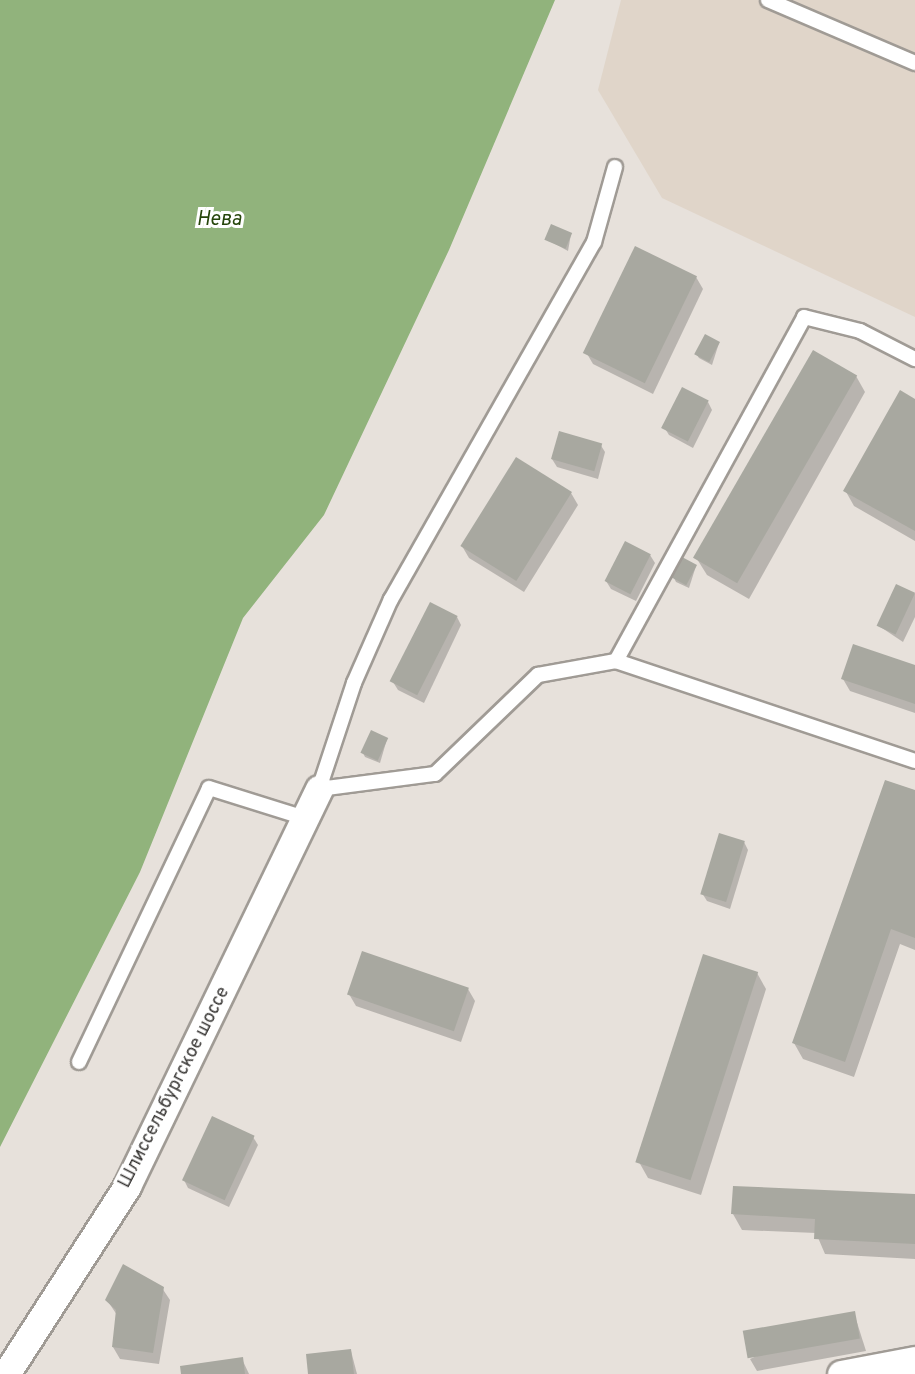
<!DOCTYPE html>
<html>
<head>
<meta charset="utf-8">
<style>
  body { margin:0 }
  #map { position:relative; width:915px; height:1374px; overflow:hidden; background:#e7e1db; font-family:Overpass,sans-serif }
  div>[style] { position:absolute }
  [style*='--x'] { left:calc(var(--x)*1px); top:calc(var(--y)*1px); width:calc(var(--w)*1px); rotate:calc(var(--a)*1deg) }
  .built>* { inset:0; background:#e0d5c9 }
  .water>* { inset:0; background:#91b37c }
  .shadow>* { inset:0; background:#0003 }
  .building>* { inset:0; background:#a8a8a0; transform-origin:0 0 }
  .roads { filter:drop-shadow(2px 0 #a09b95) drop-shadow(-2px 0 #a09b95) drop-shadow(0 2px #a09b95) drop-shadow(0 -2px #a09b95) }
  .lane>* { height:14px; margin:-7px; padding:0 7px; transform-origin:7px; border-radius:7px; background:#fff }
  .street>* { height:27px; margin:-13.5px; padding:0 13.5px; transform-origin:13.5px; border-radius:13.5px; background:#fff }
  span { translate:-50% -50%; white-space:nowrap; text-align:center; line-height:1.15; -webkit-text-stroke:6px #fff; paint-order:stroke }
  .street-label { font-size:18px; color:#373533 }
  .water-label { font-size:20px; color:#26460b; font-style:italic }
</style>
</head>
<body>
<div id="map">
  <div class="built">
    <div style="clip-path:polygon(621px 0,915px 0,915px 317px,662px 198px,598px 90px)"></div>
  </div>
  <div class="water">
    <div style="clip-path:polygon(0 0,555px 0,449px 250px,324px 515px,243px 618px,140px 872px,0 1147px)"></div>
  </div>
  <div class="shadow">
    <div style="clip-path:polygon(571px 234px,568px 251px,546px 239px)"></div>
    <div style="clip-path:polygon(696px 277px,703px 289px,653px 394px,593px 364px,586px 352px)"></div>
    <div style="clip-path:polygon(719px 343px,712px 365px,699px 358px,697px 355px)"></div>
    <div style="clip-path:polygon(856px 376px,865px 392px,749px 599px,707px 575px,697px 559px)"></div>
    <div style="clip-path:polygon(915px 401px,915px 541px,854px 506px,845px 490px)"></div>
    <div style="clip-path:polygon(708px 402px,712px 410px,693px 448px,669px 435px,664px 427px)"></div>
    <div style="clip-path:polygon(600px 444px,605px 452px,598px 479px,557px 467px,552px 459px)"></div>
    <div style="clip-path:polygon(571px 493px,578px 505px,524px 592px,469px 558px,462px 546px)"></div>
    <div style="clip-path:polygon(650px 555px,655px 563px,636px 601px,611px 589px,606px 581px)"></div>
    <div style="clip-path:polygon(696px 566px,689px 588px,676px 582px,674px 578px)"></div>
    <div style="clip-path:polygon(897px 586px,915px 594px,915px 617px,903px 642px,879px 626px)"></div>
    <div style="clip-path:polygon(457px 617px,461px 625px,424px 703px,398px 690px,393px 682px)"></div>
    <div style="clip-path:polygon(915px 667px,915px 713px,850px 691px,843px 679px)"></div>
    <div style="clip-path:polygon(387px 739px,380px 763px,365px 757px,363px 753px)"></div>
    <div style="clip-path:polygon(915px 792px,915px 950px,900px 944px,854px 1077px,803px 1059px,794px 1043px)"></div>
    <div style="clip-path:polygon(744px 842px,748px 850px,730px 909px,707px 901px,702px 893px)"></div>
    <div style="clip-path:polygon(757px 973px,766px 989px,701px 1195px,648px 1178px,639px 1162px)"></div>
    <div style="clip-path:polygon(468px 989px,475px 1001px,461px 1042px,356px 1006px,349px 994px)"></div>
    <div style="clip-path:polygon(253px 1137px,258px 1145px,229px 1207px,188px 1188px,184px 1180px)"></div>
    <div style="clip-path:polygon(915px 1196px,915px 1259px,825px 1254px,816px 1233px,742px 1230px,733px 1214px)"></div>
    <div style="clip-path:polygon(162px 1288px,170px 1300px,159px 1364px,120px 1359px,113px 1347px,117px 1315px,107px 1300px)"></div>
    <div style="clip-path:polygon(854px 1313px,866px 1351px,757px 1371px,750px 1359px)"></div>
    <div style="clip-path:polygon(351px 1351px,357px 1374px,309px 1374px)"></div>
    <div style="clip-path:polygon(242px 1359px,249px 1374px,183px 1374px)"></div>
  </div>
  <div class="building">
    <div style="left:551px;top:224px;width:23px;height:17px;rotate:23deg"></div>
    <div style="left:635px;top:246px;width:69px;height:119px;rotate:26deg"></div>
    <div style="left:705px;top:334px;width:17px;height:23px;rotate:28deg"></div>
    <div style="left:813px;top:350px;width:51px;height:240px;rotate:30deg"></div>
    <div style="left:682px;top:387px;width:30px;height:46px;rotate:27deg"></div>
    <div style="clip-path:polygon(900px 390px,915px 399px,915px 531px,843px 491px)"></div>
    <div style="left:559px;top:431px;width:45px;height:29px;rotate:16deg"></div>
    <div style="left:516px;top:457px;width:66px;height:105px;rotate:32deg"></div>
    <div style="left:625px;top:541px;width:29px;height:45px;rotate:27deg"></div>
    <div style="left:682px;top:557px;width:17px;height:23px;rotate:28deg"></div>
    <div style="left:896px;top:584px;width:21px;height:46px;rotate:25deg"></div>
    <div style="left:430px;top:602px;width:31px;height:89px;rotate:27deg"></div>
    <div style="clip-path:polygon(853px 644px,915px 665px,915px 704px,841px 679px)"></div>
    <div style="left:371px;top:730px;width:19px;height:25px;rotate:25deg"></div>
    <div style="clip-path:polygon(885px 780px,915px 790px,915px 938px,891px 929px,845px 1062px,792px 1043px)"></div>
    <div style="left:719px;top:833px;width:27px;height:64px;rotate:17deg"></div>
    <div style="left:362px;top:951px;width:113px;height:46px;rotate:19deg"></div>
    <div style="left:703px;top:954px;width:58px;height:219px;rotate:18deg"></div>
    <div style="left:212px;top:1116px;width:47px;height:71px;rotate:25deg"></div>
    <div style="clip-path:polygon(733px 1186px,915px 1194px,915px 1244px,814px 1239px,815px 1219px,731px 1214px)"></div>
    <div style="clip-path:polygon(123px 1264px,164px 1287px,153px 1353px,112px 1347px,116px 1310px,105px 1300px)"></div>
    <div style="left:855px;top:1311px;width:28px;height:114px;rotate:80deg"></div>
    <div style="clip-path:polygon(351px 1349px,354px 1374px,308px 1374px,306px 1354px)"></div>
    <div style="clip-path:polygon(243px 1357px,245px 1374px,181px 1374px,180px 1366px)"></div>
  </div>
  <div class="roads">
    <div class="lane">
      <div style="--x:768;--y:0;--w:160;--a:23.2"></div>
      <div style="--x:615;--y:167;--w:78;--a:105.6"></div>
      <div style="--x:594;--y:242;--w:411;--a:119.6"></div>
      <div style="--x:391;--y:599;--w:92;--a:113.8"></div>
      <div style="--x:354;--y:683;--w:112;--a:108.3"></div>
      <div style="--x:319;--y:789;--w:117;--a:-7.4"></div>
      <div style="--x:435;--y:774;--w:143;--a:-43.9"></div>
      <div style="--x:538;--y:675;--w:79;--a:-10.2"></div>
      <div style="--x:616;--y:661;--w:315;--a:18.5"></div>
      <div style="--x:616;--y:661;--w:392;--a:-61.3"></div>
      <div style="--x:804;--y:317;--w:58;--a:14"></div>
      <div style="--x:860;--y:331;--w:62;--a:27"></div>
      <div style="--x:79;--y:1062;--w:303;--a:-64.6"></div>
      <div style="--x:209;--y:788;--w:104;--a:17.4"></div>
    </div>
    <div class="street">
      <div style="--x:6;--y:1374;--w:224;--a:-57.2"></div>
      <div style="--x:127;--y:1186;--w:441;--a:-64.2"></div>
      <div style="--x:841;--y:1374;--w:75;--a:-10.7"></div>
    </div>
  </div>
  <div class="street-label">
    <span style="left:175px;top:1088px;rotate:-63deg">Шлиссельбургское шоссе</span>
  </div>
  <div class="water-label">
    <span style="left:219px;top:220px">Нева</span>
  </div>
</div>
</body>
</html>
